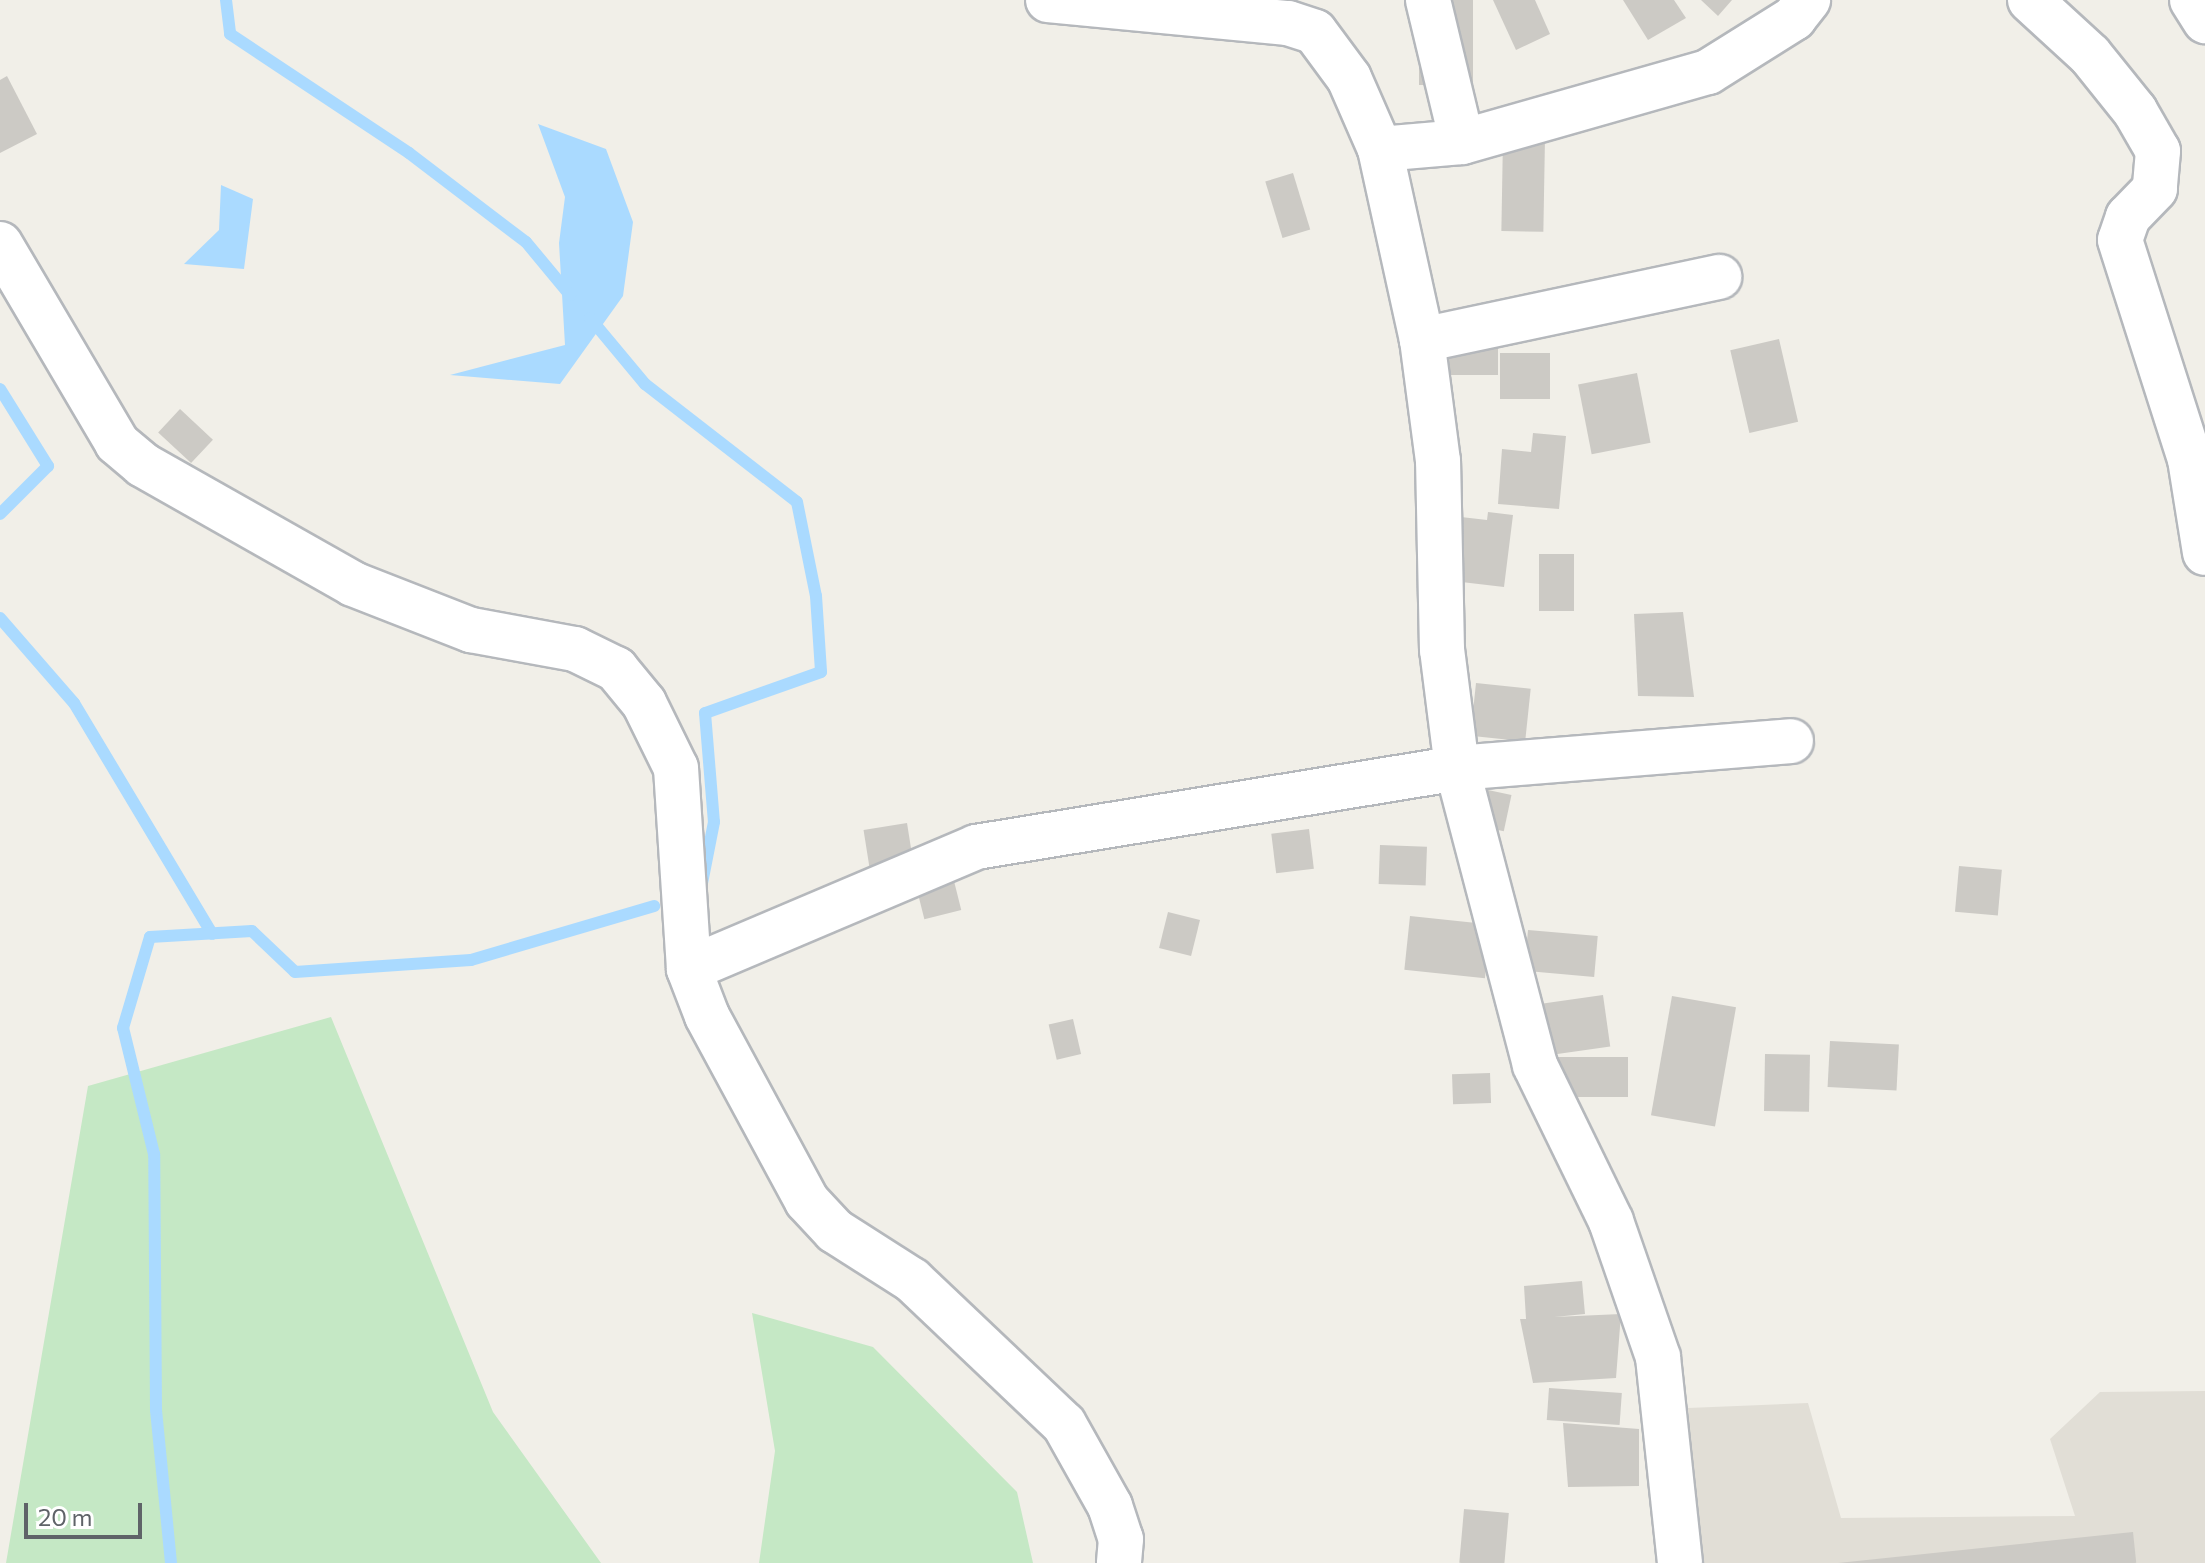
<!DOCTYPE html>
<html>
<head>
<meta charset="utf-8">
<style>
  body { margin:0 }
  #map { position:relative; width:2205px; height:1563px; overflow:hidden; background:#f1efe8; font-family:Commissioner,sans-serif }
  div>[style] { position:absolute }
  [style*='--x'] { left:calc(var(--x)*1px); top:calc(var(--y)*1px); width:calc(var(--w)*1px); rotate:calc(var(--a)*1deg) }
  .education>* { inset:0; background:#e1ded6 }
  .green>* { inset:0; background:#c5e8c5 }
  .water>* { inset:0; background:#aadaff }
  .stream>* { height:12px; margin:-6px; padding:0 6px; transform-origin:6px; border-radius:6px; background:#aadaff }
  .building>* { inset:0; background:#cccac5; transform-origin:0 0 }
  .roads { filter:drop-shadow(2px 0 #b5b8bc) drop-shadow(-2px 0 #b5b8bc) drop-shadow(0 2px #b5b8bc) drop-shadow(0 -2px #b5b8bc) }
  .minor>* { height:44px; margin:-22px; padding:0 22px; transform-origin:22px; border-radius:22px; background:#fff }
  span { translate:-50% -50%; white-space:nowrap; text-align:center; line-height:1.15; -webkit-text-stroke:8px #fff; paint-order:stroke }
  .scale { position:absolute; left:24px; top:1503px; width:118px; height:36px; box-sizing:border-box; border:4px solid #5f6368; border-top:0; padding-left:10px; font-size:24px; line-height:28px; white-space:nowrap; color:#5f6368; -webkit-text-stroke:6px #fff; paint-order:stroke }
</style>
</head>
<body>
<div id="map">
  <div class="education">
    <div style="clip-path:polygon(2205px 1391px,2205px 1563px,1699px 1563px,1688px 1408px,1808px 1403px,1841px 1518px,2075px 1516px,2050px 1439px,2100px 1392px)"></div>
  </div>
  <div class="green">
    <div style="clip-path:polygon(331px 1017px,493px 1412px,601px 1563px,6px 1563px,88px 1086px)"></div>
    <div style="clip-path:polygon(752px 1313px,873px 1347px,1017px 1492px,1033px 1563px,759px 1563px,775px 1451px)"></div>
  </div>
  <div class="water">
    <div style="clip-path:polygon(538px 124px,606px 149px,633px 222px,623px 296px,560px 384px,450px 375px,565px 345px,559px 243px,565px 197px)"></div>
    <div style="clip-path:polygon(221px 185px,253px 199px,244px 269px,184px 264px,219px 230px)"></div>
  </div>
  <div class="stream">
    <div style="--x:226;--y:0;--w:34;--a:83"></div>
    <div style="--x:230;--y:34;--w:215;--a:33.6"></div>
    <div style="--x:409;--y:153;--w:147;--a:37.3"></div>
    <div style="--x:526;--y:242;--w:69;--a:50.3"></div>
    <div style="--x:590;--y:318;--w:86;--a:50.2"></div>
    <div style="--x:645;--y:384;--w:192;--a:37.8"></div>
    <div style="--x:797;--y:502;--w:96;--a:78.6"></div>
    <div style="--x:816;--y:596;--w:76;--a:86.2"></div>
    <div style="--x:821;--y:672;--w:123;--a:160.5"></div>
    <div style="--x:705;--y:713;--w:109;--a:85.3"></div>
    <div style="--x:714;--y:822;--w:62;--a:101.1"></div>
    <div style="--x:0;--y:389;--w:91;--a:58.1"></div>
    <div style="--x:48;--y:466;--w:68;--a:135"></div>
    <div style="--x:0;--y:618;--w:113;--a:49"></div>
    <div style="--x:74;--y:703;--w:269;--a:59.1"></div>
    <div style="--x:171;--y:1563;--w:154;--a:-95.6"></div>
    <div style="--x:156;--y:1410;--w:256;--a:-90.4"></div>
    <div style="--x:154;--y:1154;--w:130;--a:-103.8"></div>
    <div style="--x:123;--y:1028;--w:95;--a:-73.5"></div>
    <div style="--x:150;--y:937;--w:102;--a:-3.4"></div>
    <div style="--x:252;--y:931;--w:59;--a:43.6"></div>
    <div style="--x:295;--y:972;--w:176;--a:-3.9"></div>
    <div style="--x:471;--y:960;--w:191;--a:-16.4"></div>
  </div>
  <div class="building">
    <div style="left:1419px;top:0;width:54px;height:85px"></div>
    <div style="clip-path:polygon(1493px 0,1535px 0,1550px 34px,1516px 50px)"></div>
    <div style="clip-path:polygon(1623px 0,1674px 0,1686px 18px,1648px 40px)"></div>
    <div style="clip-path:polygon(1701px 0,1732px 0,1718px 16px)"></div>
    <div style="clip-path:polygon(7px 76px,37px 134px,0 153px,0 80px)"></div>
    <div style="left:1503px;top:137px;width:42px;height:94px;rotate:1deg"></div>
    <div style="left:1293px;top:173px;width:59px;height:29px;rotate:73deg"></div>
    <div style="left:1447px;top:330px;width:51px;height:45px"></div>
    <div style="left:1779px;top:339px;width:85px;height:50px;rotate:77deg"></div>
    <div style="left:1500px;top:353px;width:50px;height:46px"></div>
    <div style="left:1637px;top:373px;width:71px;height:60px;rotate:79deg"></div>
    <div style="left:180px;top:409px;width:45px;height:32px;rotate:43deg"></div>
    <div style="clip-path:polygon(1533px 433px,1566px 436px,1559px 509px,1498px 504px,1502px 449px,1531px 452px)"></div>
    <div style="clip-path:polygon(1488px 512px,1513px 515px,1504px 587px,1453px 581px,1461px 517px,1487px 520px)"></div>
    <div style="left:1539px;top:554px;width:35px;height:57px"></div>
    <div style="clip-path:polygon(1683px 612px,1694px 697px,1638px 696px,1634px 614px)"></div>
    <div style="left:1476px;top:683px;width:55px;height:53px;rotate:6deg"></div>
    <div style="left:1488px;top:790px;width:24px;height:37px;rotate:12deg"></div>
    <div style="left:907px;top:823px;width:51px;height:44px;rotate:81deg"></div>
    <div style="left:1309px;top:829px;width:40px;height:38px;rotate:83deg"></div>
    <div style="left:1380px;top:845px;width:47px;height:39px;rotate:2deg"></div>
    <div style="left:1959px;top:866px;width:43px;height:46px;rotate:5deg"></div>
    <div style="left:954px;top:881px;width:30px;height:38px;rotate:76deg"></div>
    <div style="left:1168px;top:912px;width:33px;height:37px;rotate:14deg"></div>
    <div style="left:1410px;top:916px;width:81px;height:54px;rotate:6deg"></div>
    <div style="left:1528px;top:930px;width:70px;height:41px;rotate:5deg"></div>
    <div style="left:1603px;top:995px;width:52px;height:64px;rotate:82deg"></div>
    <div style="left:1672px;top:996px;width:65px;height:121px;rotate:10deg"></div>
    <div style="left:1073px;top:1019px;width:36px;height:25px;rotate:77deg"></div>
    <div style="left:1830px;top:1041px;width:69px;height:46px;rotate:3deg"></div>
    <div style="left:1765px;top:1054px;width:45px;height:57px;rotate:1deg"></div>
    <div style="left:1558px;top:1057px;width:70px;height:40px"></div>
    <div style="left:1490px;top:1073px;width:30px;height:38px;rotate:88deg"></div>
    <div style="clip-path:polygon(1582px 1281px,1585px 1314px,1554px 1317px,1621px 1314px,1616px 1378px,1533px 1383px,1520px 1319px,1526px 1319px,1524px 1286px)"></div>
    <div style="left:1549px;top:1388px;width:73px;height:32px;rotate:4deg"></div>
    <div style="clip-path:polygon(1563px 1423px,1639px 1429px,1639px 1486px,1568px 1487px)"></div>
    <div style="left:1464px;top:1509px;width:45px;height:54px;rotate:5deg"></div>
    <div style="left:2133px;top:1532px;width:31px;height:425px;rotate:84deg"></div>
  </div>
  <div class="roads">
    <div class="minor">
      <div style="--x:1048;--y:0;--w:241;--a:5.5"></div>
      <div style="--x:1288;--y:23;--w:28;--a:18"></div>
      <div style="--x:1315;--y:32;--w:57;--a:53.5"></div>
      <div style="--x:1349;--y:78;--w:77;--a:66.4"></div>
      <div style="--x:1428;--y:0;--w:146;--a:76.5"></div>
      <div style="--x:2030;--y:0;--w:81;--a:42.5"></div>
      <div style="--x:2090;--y:55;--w:72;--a:51.2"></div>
      <div style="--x:2135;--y:111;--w:46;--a:60.1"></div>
      <div style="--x:2158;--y:151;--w:38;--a:95"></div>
      <div style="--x:2155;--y:189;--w:39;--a:134"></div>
      <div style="--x:2128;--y:217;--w:24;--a:109"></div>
      <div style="--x:2120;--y:240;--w:230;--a:72.3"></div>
      <div style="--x:2190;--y:459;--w:95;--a:80.9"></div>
      <div style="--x:2192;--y:0;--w:25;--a:58"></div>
      <div style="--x:0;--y:244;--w:231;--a:59.5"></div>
      <div style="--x:117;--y:443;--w:34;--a:40"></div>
      <div style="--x:143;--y:465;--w:241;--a:29.5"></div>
      <div style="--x:353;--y:584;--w:127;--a:21.3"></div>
      <div style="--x:471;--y:630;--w:106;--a:10.4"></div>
      <div style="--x:575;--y:649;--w:46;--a:26"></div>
      <div style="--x:616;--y:669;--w:44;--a:50.5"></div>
      <div style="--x:644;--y:703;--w:72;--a:63.8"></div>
      <div style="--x:676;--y:768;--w:201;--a:86.3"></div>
      <div style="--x:689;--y:969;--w:50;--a:69"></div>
      <div style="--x:707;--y:1016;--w:210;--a:61.6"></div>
      <div style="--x:807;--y:1201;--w:41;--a:47"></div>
      <div style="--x:835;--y:1231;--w:91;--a:32.5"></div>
      <div style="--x:912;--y:1280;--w:209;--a:43.5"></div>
      <div style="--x:1064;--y:1424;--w:94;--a:60.7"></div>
      <div style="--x:1110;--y:1506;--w:35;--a:72"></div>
      <div style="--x:1121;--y:1539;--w:24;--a:95"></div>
      <div style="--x:1422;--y:340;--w:304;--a:-12"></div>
      <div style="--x:689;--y:969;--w:312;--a:-23"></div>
      <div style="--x:976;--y:847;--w:487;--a:-9.3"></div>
      <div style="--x:1457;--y:768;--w:335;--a:-4.6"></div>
      <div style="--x:1680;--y:1563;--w:207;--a:-96.1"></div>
      <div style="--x:1658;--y:1357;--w:144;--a:-109.1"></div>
      <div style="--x:1611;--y:1221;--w:174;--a:-116"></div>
      <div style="--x:1535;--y:1065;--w:307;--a:-104.7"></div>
      <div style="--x:1457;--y:768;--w:119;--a:-97.2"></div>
      <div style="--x:1442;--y:650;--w:189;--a:-91.2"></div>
      <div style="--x:1438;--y:461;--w:122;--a:-97.5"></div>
      <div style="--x:1422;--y:340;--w:196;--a:-102.4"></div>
      <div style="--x:1380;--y:149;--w:82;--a:-4.9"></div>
      <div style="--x:1462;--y:142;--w:256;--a:-15.9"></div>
      <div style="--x:1708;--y:72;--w:102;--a:-32.1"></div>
      <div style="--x:1794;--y:18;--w:23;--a:-52"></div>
    </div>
  </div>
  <div class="scale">20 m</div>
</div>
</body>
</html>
